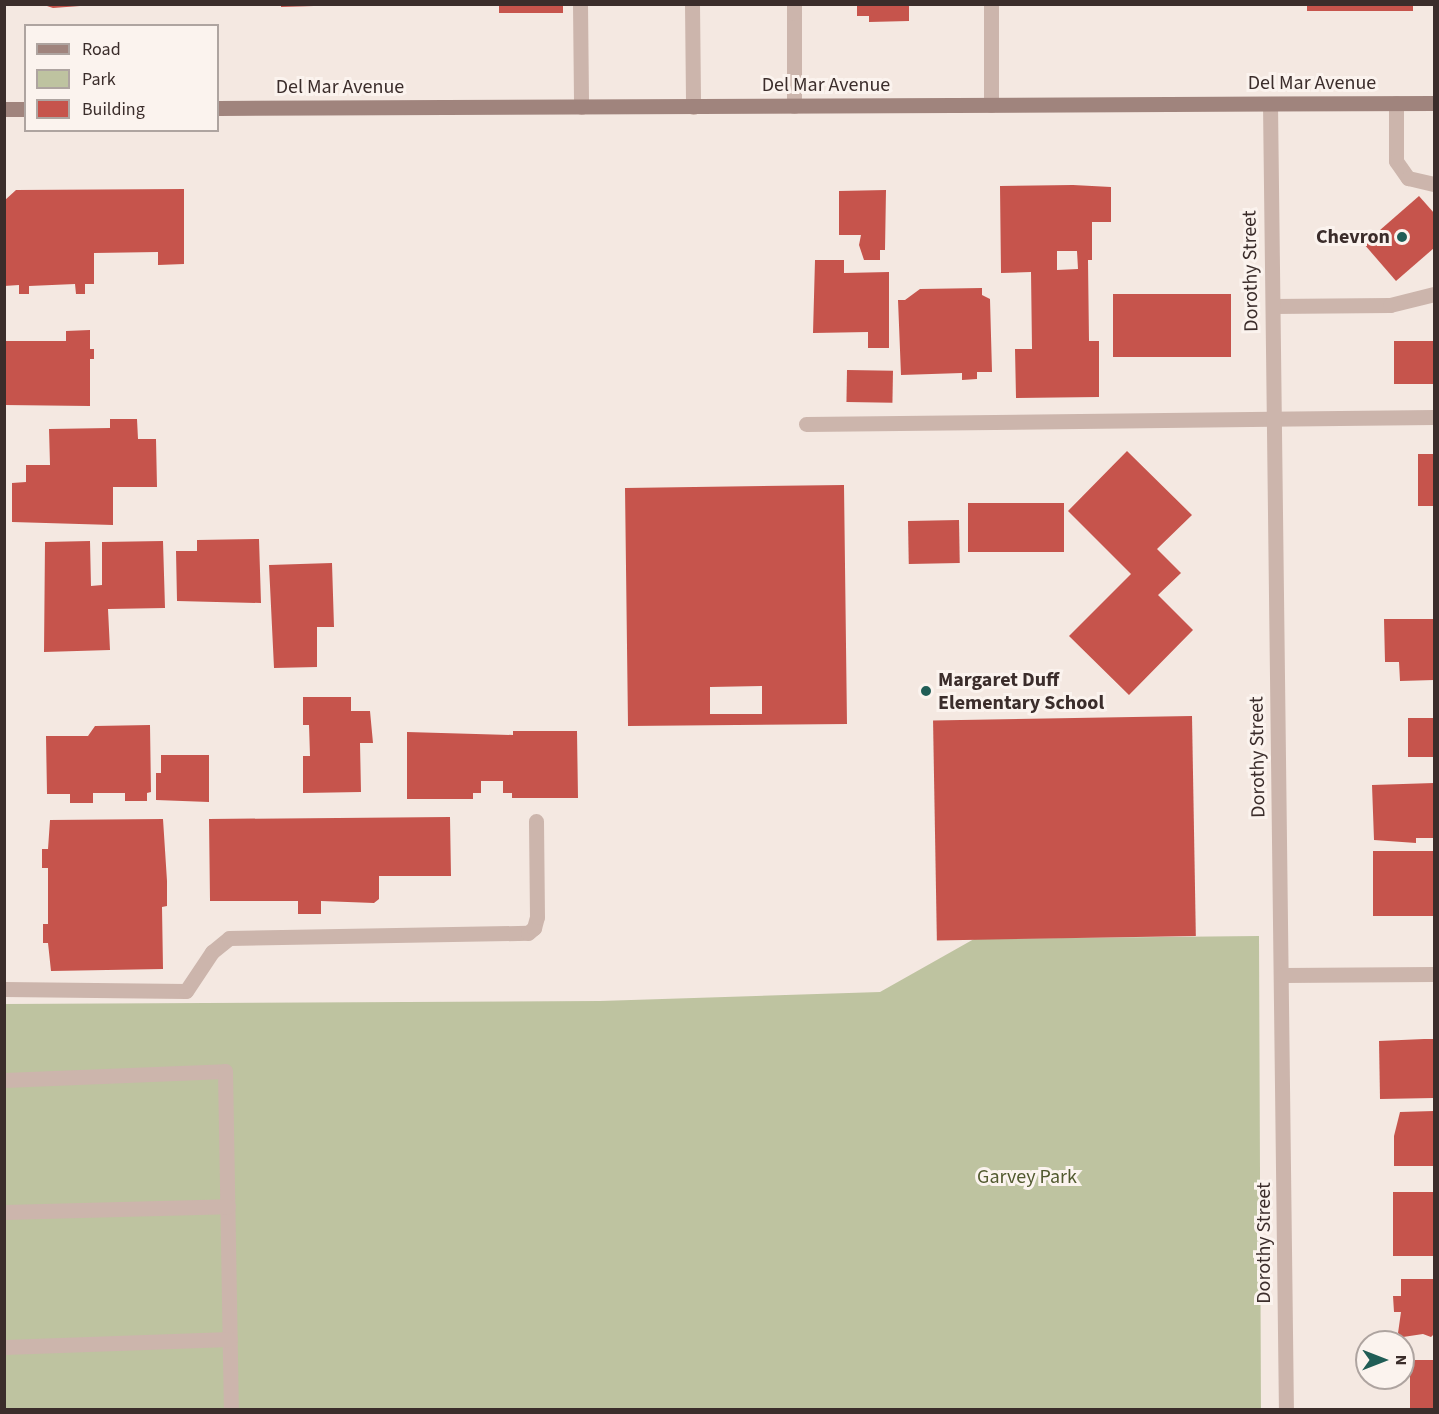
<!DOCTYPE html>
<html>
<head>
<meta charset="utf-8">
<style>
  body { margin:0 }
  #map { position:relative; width:1439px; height:1414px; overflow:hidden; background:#f4e8e1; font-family:"Source Sans 3",sans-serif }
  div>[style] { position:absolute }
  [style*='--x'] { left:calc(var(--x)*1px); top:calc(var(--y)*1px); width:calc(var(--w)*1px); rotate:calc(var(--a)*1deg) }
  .green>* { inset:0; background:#bec3a0 }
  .building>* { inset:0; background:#c6544c; transform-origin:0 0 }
  .lane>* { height:15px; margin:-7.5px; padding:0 7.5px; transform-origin:7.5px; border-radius:7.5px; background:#ccb5ac }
  .street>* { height:15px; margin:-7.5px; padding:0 7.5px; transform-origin:7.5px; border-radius:7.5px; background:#ccb5ac }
  .secondary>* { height:15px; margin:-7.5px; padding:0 7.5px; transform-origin:7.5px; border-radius:7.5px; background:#a0847d }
  .dots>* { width:16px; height:16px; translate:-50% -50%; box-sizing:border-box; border:3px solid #fbf3ee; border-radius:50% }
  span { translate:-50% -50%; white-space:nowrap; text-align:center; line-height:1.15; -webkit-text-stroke:6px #fbf3ee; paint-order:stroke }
  .street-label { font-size:20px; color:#3b2d2b }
  .poi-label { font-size:20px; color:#3b2d2b; font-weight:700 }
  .right { translate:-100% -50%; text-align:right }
  .left { translate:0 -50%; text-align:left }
  .park-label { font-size:20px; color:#51592e }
  .frame { position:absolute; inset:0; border:6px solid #3b2d2b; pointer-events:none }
  .legend { position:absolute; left:24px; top:24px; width:195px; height:108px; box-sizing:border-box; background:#fbf3ee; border:2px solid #aea4a0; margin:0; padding:8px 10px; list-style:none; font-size:18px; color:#3b2d2b }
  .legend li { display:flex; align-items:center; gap:12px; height:30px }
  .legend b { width:30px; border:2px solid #aea4a0 }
  .north { position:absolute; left:1355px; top:1330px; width:60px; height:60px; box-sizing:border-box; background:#fbf3ee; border:2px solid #aea4a0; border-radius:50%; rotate:90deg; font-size:16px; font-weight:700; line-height:24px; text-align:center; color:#3b2d2b }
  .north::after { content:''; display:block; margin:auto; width:21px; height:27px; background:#205d56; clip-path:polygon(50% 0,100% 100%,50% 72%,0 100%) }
</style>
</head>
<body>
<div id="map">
  <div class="green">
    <div style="clip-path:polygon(1259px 936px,1261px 1409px,5px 1409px,4px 1004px,600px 1001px,880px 992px,974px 939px)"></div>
  </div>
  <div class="building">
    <div style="clip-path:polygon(107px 4px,53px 8px,44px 5px,44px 4px)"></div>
    <div style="clip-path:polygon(281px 4px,314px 4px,314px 6px,281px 7px)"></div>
    <div style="left:499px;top:4px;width:64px;height:9px"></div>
    <div style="clip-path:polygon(857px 4px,909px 4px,909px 21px,869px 22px,869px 16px,857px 16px)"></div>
    <div style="left:1307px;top:4px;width:106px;height:7px"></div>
    <div style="clip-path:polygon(evenodd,1073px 185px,1111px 187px,1111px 222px,1092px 222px,1092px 260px,1088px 260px,1089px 341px,1099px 341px,1099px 397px,1016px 398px,1015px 349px,1032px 349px,1031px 272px,1001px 273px,1000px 186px,1073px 185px,1057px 251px,1077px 251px,1078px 269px,1057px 270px,1057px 251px)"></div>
    <div style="clip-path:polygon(184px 189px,184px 264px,158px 265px,158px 252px,94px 253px,94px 284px,85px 284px,85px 294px,76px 294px,75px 284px,29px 286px,29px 294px,19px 294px,19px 285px,4px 286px,4px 201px,16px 190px)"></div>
    <div style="clip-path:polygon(886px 190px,885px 250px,880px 250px,880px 260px,864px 260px,859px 245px,861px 235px,839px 235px,839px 191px)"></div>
    <div style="clip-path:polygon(1419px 196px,1434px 213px,1434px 248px,1396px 281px,1364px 244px)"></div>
    <div style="clip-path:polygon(815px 260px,844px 260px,844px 273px,889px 272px,889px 348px,868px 348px,868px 332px,813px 333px)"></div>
    <div style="clip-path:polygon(982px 288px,982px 295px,990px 299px,992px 372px,977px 372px,977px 379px,962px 380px,962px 373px,901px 375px,898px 300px,905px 300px,920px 289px)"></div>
    <div style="left:1231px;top:294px;width:63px;height:118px;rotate:90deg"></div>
    <div style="clip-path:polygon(90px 330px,90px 349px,94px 349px,94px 359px,90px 359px,90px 406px,4px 405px,4px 341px,66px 341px,66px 331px)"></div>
    <div style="left:1394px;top:341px;width:40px;height:43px"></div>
    <div style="left:847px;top:370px;width:46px;height:32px;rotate:1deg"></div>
    <div style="clip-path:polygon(110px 419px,137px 419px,138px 439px,156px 439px,157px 487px,113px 487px,113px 525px,12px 522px,12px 483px,26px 482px,26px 465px,50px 465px,49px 429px,110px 428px)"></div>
    <div style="clip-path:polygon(1127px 451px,1192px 515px,1157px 549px,1181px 573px,1158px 595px,1193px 630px,1129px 695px,1069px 636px,1131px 574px,1068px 511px)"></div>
    <div style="left:1418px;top:454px;width:16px;height:52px"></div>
    <div style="clip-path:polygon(evenodd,844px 485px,847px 724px,628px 726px,625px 488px,844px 485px,762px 686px,762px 714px,710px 714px,710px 687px,762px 686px)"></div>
    <div style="left:968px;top:503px;width:96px;height:49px"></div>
    <div style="left:959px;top:520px;width:43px;height:51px;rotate:89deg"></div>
    <div style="clip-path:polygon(259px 539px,261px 603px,177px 601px,176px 551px,197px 551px,197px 540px)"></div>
    <div style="clip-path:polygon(90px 541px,91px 586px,102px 585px,102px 542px,163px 541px,165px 608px,108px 609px,110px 650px,44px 652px,45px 542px)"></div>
    <div style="clip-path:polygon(332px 563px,334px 627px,317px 627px,317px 667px,274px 668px,269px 565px)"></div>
    <div style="clip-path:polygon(1384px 619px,1434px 619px,1434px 680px,1400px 681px,1399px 662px,1385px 662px)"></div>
    <div style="clip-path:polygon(303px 697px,351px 697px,351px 711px,370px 711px,373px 743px,360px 743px,361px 792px,303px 793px,303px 756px,310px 756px,309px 725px,303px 725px)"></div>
    <div style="left:1192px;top:716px;width:220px;height:259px;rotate:89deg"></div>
    <div style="left:1408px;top:718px;width:26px;height:39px"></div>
    <div style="clip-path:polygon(150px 725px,151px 792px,147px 793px,147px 801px,125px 801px,125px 793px,93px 793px,93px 803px,70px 803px,70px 794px,47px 794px,46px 736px,88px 736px,95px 726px)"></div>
    <div style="clip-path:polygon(513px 731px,577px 731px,578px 798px,512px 798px,512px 793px,503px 793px,503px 781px,481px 781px,481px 793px,473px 793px,473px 799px,407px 799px,407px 732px,513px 735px)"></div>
    <div style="clip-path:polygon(161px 755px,209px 755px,209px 802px,156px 800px,156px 773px,161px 773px)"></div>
    <div style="clip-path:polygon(1434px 783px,1434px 838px,1416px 838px,1416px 843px,1374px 840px,1372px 785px)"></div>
    <div style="clip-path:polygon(450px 817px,451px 876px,379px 876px,379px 899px,374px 903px,321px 901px,321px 914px,298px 914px,298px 901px,210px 901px,209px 819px)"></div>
    <div style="clip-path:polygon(163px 819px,167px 881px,167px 906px,162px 907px,163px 969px,51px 971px,48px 943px,43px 943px,43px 924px,48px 924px,48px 868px,42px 868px,42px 849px,48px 849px,50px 820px)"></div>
    <div style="left:1373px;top:851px;width:61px;height:65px"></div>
    <div style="clip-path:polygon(1424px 1039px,1434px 1039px,1434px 1098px,1380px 1099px,1379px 1041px)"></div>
    <div style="clip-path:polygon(1434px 1111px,1434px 1166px,1394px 1166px,1394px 1136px,1400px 1112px)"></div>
    <div style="left:1434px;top:1192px;width:64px;height:41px;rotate:90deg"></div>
    <div style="clip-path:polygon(1401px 1279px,1434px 1279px,1434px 1334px,1431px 1337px,1423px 1334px,1403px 1337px,1398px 1333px,1401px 1312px,1394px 1312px,1393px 1296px,1401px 1296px)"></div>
    <div style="left:1410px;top:1360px;width:24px;height:49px"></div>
  </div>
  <div class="lane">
    <div style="--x:580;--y:4;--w:103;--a:89.4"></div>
    <div style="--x:692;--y:4;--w:103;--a:89.4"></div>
    <div style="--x:991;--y:4;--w:101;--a:90"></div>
    <div style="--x:794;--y:13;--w:93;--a:90"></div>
    <div style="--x:1396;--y:103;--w:58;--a:90"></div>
    <div style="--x:1396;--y:161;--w:21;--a:55"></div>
    <div style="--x:1408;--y:178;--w:27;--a:13"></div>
    <div style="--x:1273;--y:306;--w:117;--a:-0.5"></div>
    <div style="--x:1390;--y:305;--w:45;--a:-14"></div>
    <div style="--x:806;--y:424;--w:628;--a:-0.64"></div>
    <div style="--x:4;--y:989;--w:182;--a:0.6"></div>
    <div style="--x:186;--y:991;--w:47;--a:-56.3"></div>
    <div style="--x:212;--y:952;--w:22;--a:-39"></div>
    <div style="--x:229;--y:938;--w:299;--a:-1"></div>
    <div style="--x:528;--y:933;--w:8;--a:-40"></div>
    <div style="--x:534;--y:928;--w:11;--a:-75"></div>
    <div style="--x:537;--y:917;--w:96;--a:-90.6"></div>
    <div style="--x:4;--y:1080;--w:221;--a:-2.3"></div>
    <div style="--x:225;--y:1071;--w:339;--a:89"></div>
    <div style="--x:4;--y:1212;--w:224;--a:-1.5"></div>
    <div style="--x:4;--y:1347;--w:226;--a:-2"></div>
  </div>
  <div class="street">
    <div style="--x:794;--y:4;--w:9;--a:90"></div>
    <div style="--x:1270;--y:104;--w:1306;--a:89.3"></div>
    <div style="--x:1283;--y:975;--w:151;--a:-0.4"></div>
  </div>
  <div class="secondary">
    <div style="--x:218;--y:108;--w:1216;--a:-0.24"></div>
    <div style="--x:4;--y:109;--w:22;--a:0"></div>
  </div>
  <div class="dots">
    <div style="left:1402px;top:237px;background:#205d56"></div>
    <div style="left:926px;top:691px;background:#205d56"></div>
  </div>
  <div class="street-label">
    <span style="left:1312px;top:83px">Del Mar Avenue</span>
    <span style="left:826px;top:85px">Del Mar Avenue</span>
    <span style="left:340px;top:87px">Del Mar Avenue</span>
    <span style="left:1251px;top:271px;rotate:-91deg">Dorothy Street</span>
    <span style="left:1258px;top:757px;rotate:-91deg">Dorothy Street</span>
    <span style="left:1264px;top:1243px;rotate:-90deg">Dorothy Street</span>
  </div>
  <div class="poi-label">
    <span class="right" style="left:1390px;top:237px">Chevron</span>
    <span class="left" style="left:938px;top:692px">Margaret Duff<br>Elementary School</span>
  </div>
  <div class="park-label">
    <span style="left:1027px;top:1177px">Garvey Park</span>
  </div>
  <div class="frame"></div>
  <ul class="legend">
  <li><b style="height:8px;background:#a0847d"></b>Road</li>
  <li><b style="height:16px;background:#bec3a0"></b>Park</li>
  <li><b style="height:16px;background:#c6544c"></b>Building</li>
  </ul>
  <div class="north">N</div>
</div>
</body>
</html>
